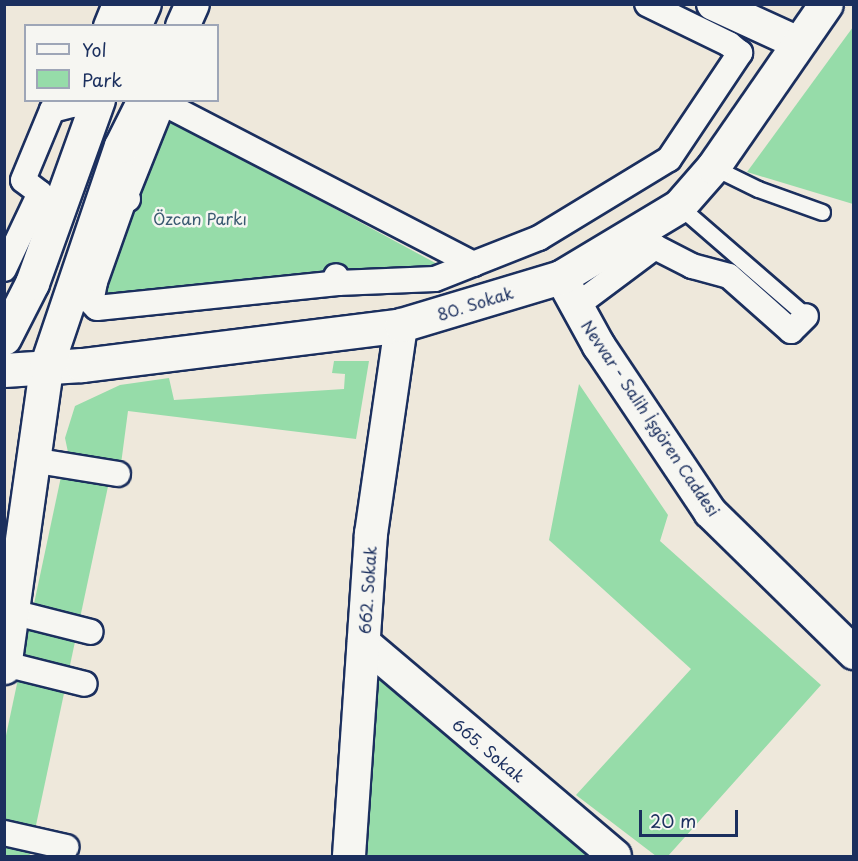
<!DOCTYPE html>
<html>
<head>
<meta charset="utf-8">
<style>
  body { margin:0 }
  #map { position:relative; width:858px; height:861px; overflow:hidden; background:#eee8db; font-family:"Playpen Sans",sans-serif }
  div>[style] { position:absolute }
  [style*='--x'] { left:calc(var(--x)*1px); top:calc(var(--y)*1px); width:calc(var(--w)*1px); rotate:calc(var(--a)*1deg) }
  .green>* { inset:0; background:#96dca9; transform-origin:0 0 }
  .roads { filter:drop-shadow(2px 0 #1b2f5e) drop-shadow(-2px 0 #1b2f5e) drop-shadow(0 2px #1b2f5e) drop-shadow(0 -2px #1b2f5e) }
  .service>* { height:15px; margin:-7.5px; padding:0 7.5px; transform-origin:7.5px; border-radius:7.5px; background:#f6f6f2 }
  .pedestrian>* { height:24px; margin:-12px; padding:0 12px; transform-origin:12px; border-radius:12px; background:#f6f6f2 }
  .minor>* { height:32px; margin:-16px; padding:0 16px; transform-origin:16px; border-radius:16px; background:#f6f6f2 }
  .tertiary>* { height:33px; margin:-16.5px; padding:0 16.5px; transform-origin:16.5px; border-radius:16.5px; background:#f6f6f2 }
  span { translate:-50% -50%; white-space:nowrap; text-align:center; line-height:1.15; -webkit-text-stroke:5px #f6f6f2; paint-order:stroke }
  .park-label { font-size:16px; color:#3a5a71 }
  .street-label { font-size:16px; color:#1b2f5e }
  .frame { position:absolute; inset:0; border:6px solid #1b2f5e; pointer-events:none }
  .legend { position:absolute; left:24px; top:24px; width:195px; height:78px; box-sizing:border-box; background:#f6f6f2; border:2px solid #9ea6b7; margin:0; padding:8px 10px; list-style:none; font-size:18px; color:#1b2f5e }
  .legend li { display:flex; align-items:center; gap:12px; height:30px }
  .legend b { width:30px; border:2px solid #9ea6b7 }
  .scale { position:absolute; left:639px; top:810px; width:99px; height:27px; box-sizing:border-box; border:3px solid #1b2f5e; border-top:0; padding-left:8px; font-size:18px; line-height:21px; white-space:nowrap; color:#1b2f5e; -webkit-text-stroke:4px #f6f6f2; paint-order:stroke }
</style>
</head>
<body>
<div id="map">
  <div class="green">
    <div style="clip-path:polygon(853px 27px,853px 204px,747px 172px)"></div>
    <div style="clip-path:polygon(167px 118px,441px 266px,96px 300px)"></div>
    <div style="clip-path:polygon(334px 361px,369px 361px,356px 439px,128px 411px,121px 464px,69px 457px,65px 438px,75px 406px,120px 385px,169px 378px,174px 400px,344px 389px,345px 374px,332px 373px)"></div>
    <div style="clip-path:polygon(579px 384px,668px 515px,660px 541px,821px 685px,668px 856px,656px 856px,576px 795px,691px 669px,549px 540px)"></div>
    <div style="left:62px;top:472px;width:48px;height:387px;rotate:12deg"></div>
    <div style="clip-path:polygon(376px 669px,596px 856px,366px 856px)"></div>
  </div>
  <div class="roads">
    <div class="service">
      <div style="--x:713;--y:167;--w:50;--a:26.1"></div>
      <div style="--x:758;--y:189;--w:68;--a:19.8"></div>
      <div style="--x:679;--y:206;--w:168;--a:40.9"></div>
    </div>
    <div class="pedestrian">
      <div style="--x:106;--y:26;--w:24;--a:-68"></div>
      <div style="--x:163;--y:103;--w:350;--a:27.4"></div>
      <div style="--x:128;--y:199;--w:4;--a:166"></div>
      <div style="--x:124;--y:200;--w:87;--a:109.5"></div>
      <div style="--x:95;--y:282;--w:20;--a:101"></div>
      <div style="--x:91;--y:302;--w:8;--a:45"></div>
      <div style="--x:97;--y:308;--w:242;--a:-5.9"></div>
      <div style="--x:338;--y:283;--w:7;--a:-106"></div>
      <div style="--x:124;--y:200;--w:108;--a:-68.2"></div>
      <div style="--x:4;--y:269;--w:84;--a:-64.7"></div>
      <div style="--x:40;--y:193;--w:21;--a:-143"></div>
      <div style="--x:23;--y:180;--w:76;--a:-67.5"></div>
      <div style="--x:52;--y:110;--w:21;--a:-14"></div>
      <div style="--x:72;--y:105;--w:5;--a:-68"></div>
      <div style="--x:338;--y:283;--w:97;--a:-2.4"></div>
      <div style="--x:435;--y:279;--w:112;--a:-21.5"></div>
      <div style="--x:539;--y:238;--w:152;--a:-31.3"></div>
      <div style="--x:669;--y:159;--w:128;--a:-56.2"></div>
      <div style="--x:740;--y:53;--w:14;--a:-141"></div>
      <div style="--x:729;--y:44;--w:91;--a:-154"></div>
      <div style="--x:576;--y:306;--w:99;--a:-36.8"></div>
      <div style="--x:655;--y:247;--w:42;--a:27.2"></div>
      <div style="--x:692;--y:266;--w:38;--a:15"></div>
      <div style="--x:729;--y:276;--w:83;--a:41.6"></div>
      <div style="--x:791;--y:331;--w:21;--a:-45"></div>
      <div style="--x:32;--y:460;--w:87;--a:9.2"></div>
      <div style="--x:12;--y:612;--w:81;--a:14.2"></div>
      <div style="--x:5;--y:664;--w:82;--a:14"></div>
      <div style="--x:4;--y:833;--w:64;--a:12.7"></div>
    </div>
    <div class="minor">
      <div style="--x:713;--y:4;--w:94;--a:24.6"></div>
      <div style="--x:561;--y:277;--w:79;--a:61.2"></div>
      <div style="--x:599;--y:346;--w:200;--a:56.2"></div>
      <div style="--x:710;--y:512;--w:202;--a:44.4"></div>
      <div style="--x:364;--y:643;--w:329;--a:40.3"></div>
      <div style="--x:349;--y:856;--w:323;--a:-86.1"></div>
      <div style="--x:371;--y:534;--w:211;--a:-81.8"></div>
    </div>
    <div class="tertiary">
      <div style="--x:134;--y:26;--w:24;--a:-66"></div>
      <div style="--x:182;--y:26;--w:24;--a:-66"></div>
      <div style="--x:4;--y:338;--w:62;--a:-63"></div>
      <div style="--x:32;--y:283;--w:195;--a:-70.2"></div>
      <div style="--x:4;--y:370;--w:78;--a:-3.7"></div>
      <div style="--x:82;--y:365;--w:321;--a:-7.1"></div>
      <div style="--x:401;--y:325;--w:167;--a:-16.7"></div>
      <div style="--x:561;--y:277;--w:138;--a:-31"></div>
      <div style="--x:679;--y:206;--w:52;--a:-48.9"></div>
      <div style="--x:713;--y:167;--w:198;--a:-55.3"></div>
      <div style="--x:4;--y:667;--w:303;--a:-82"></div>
      <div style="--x:46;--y:367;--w:233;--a:-71.3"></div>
      <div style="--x:121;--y:146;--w:51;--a:-63.4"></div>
    </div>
  </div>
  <div class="park-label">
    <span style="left:200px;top:218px">Özcan Parkı</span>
  </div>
  <div class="street-label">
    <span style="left:475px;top:303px;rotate:-17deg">80. Sokak</span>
    <span style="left:651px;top:418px;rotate:56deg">Nevvar - Salih İşgören Caddesi</span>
    <span style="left:367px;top:590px;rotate:-86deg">662. Sokak</span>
    <span style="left:489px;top:750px;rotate:40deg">665. Sokak</span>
  </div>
  <div class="frame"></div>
  <ul class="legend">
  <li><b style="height:8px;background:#f6f6f2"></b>Yol</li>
  <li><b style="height:16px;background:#96dca9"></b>Park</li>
  </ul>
  <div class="scale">20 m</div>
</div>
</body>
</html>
